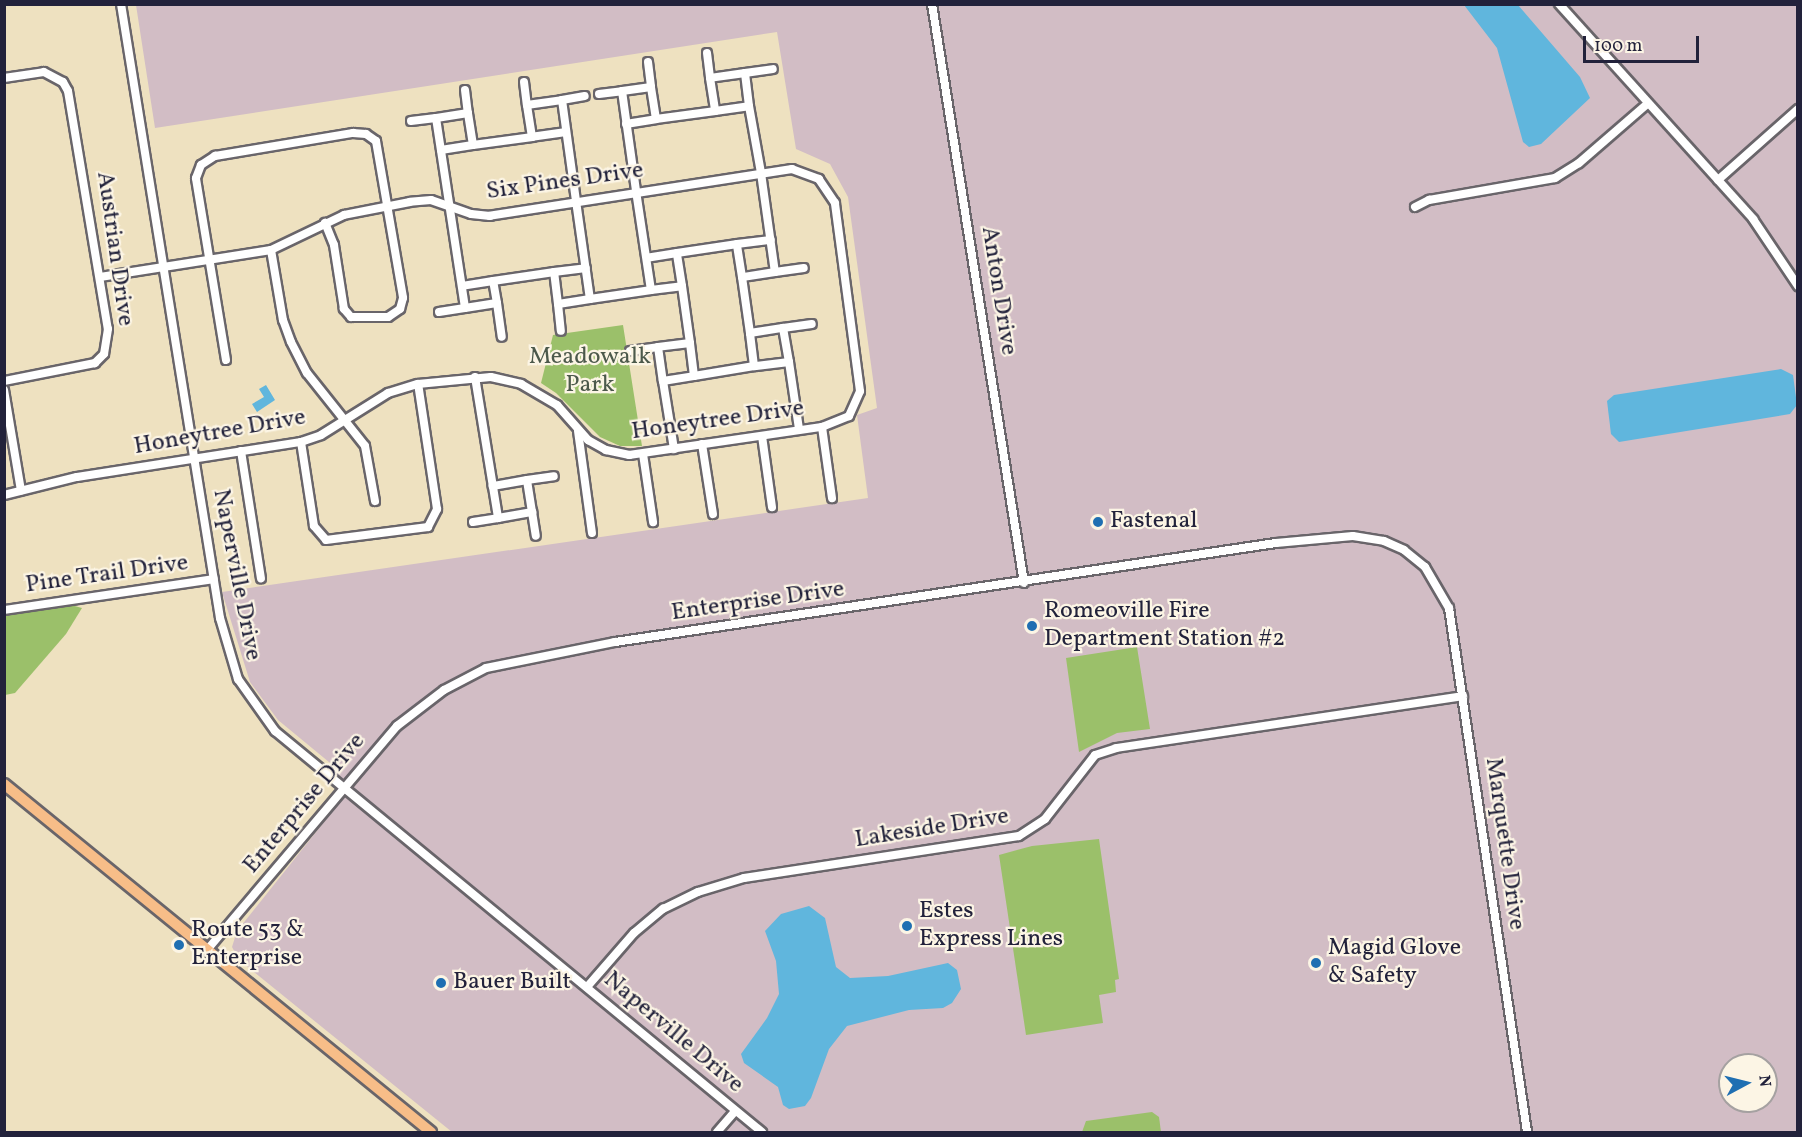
<!DOCTYPE html>
<html>
<head>
<meta charset="utf-8">
<style>
  body { margin:0 }
  #map { position:relative; width:1802px; height:1137px; overflow:hidden; background:#eee1c0; font-family:Vollkorn,serif }
  div>[style] { position:absolute }
  [style*='--x'] { left:calc(var(--x)*1px); top:calc(var(--y)*1px); width:calc(var(--w)*1px); rotate:calc(var(--a)*1deg) }
  .industrial>* { inset:0; background:#d2bdc5 }
  .green>* { inset:0; background:#9bc06a }
  .water>* { inset:0; background:#60b6dd }
  .roads { filter:drop-shadow(2px 0 #69656a) drop-shadow(-2px 0 #69656a) drop-shadow(0 2px #69656a) drop-shadow(0 -2px #69656a) }
  .minor>* { height:8px; margin:-4px; padding:0 4px; transform-origin:4px; border-radius:4px; background:#fff }
  .major>* { height:10px; margin:-5px; padding:0 5px; transform-origin:5px; border-radius:5px; background:#f7bd88 }
  .dots>* { width:16px; height:16px; translate:-50% -50%; box-sizing:border-box; border:3px solid #fcf5e5; border-radius:50% }
  span { translate:-50% -50%; white-space:nowrap; text-align:center; line-height:1.15; -webkit-text-stroke:4.5px #fcf5e5; paint-order:stroke }
  .street-label { font-size:24px; color:#22223b }
  .park-label { font-size:24px; color:#4c594b }
  .poi-label { font-size:24px; color:#22223b }
  .left { translate:0 -50%; text-align:left }
  .frame { position:absolute; inset:0; border:6px solid #22223b; pointer-events:none }
  .north { position:absolute; left:1718px; top:1053px; width:60px; height:60px; box-sizing:border-box; background:#fcf5e5; border:2px solid #a5a1a1; border-radius:50%; rotate:83deg; font-size:16px; font-weight:700; line-height:24px; text-align:center; color:#22223b }
  .north::after { content:''; display:block; margin:auto; width:21px; height:27px; background:#1f6fb2; clip-path:polygon(50% 0,100% 100%,50% 72%,0 100%) }
  .scale { position:absolute; left:1583px; top:36px; width:116px; height:27px; box-sizing:border-box; border:3px solid #22223b; border-top:0; padding-left:8px; font-size:18px; line-height:21px; white-space:nowrap; color:#22223b; -webkit-text-stroke:4px #fcf5e5; paint-order:stroke }
</style>
</head>
<body>
<div id="map">
  <div class="industrial">
    <div style="clip-path:polygon(evenodd,136px 5px,1797px 5px,1797px 1132px,452px 1132px,239px 960px,232px 947px,237px 931px,336px 807px,335px 767px,278px 720px,250px 682px,222px 592px,868px 498px,857px 415px,877px 408px,848px 197px,830px 164px,796px 149px,777px 32px,155px 128px,136px 5px,1730px 1065px,1766px 1065px,1766px 1101px,1730px 1101px,1730px 1065px)"></div>
  </div>
  <div class="green">
    <div style="clip-path:polygon(623px 325px,642px 446px,620px 446px,600px 437px,556px 393px,541px 383px,553px 335px)"></div>
    <div style="clip-path:polygon(71px 605px,82px 608px,66px 634px,15px 693px,5px 695px,5px 615px)"></div>
    <div style="clip-path:polygon(1137px 647px,1150px 729px,1117px 733px,1079px 752px,1066px 658px)"></div>
    <div style="clip-path:polygon(1099px 839px,1119px 979px,1115px 980px,1116px 992px,1099px 995px,1103px 1023px,1026px 1035px,999px 855px,1032px 846px)"></div>
    <div style="clip-path:polygon(1152px 1112px,1159px 1117px,1161px 1132px,1082px 1132px,1086px 1121px)"></div>
  </div>
  <div class="water">
    <div style="clip-path:polygon(1464px 5px,1518px 5px,1580px 77px,1590px 98px,1541px 144px,1529px 147px,1523px 142px,1497px 48px)"></div>
    <div style="clip-path:polygon(1781px 369px,1793px 375px,1797px 405px,1790px 414px,1619px 442px,1611px 434px,1607px 401px,1614px 395px)"></div>
    <div style="clip-path:polygon(266px 385px,275px 400px,257px 412px,252px 404px,264px 397px,259px 389px)"></div>
    <div style="clip-path:polygon(809px 906px,825px 918px,836px 967px,850px 978px,888px 976px,948px 963px,957px 970px,961px 989px,952px 1003px,943px 1008px,909px 1010px,847px 1026px,829px 1049px,811px 1098px,805px 1106px,789px 1109px,783px 1105px,778px 1087px,744px 1063px,741px 1054px,767px 1018px,779px 994px,776px 961px,765px 931px,781px 914px)"></div>
  </div>
  <div class="roads">
    <div class="minor">
      <div style="--x:121;--y:4;--w:622;--a:80.84"></div>
      <div style="--x:220;--y:618;--w:64;--a:73.6"></div>
      <div style="--x:238;--y:679;--w:64;--a:54.6"></div>
      <div style="--x:275;--y:731;--w:631;--a:39.47"></div>
      <div style="--x:932;--y:4;--w:586;--a:80.97"></div>
      <div style="--x:1559;--y:4;--w:290;--a:47.9"></div>
      <div style="--x:1753;--y:219;--w:81;--a:56.1"></div>
      <div style="--x:707;--y:53;--w:25;--a:83"></div>
      <div style="--x:648;--y:62;--w:25;--a:83"></div>
      <div style="--x:745;--y:73;--w:28;--a:-8"></div>
      <div style="--x:4;--y:78;--w:40;--a:-8.5"></div>
      <div style="--x:44;--y:72;--w:21;--a:28"></div>
      <div style="--x:63;--y:82;--w:10;--a:61"></div>
      <div style="--x:68;--y:91;--w:241;--a:80.5"></div>
      <div style="--x:108;--y:329;--w:25;--a:99"></div>
      <div style="--x:104;--y:354;--w:13;--a:135"></div>
      <div style="--x:95;--y:363;--w:93;--a:168.8"></div>
      <div style="--x:524;--y:82;--w:23;--a:83"></div>
      <div style="--x:465;--y:90;--w:23;--a:83"></div>
      <div style="--x:599;--y:94;--w:23;--a:-7"></div>
      <div style="--x:562;--y:100;--w:23;--a:-10"></div>
      <div style="--x:749;--y:106;--w:33;--a:-97"></div>
      <div style="--x:745;--y:73;--w:35;--a:172"></div>
      <div style="--x:710;--y:78;--w:33;--a:81"></div>
      <div style="--x:715;--y:111;--w:34;--a:-8"></div>
      <div style="--x:749;--y:106;--w:68;--a:79.8"></div>
      <div style="--x:761;--y:173;--w:100;--a:82"></div>
      <div style="--x:775;--y:272;--w:33;--a:171"></div>
      <div style="--x:742;--y:277;--w:33;--a:-99"></div>
      <div style="--x:737;--y:244;--w:34;--a:-7"></div>
      <div style="--x:656;--y:119;--w:60;--a:-7.7"></div>
      <div style="--x:411;--y:121;--w:25;--a:-7"></div>
      <div style="--x:626;--y:124;--w:30;--a:-9"></div>
      <div style="--x:656;--y:119;--w:32;--a:-99"></div>
      <div style="--x:651;--y:87;--w:29;--a:172"></div>
      <div style="--x:622;--y:91;--w:101;--a:82"></div>
      <div style="--x:636;--y:191;--w:100;--a:81.4"></div>
      <div style="--x:651;--y:290;--w:31;--a:-7"></div>
      <div style="--x:682;--y:286;--w:33;--a:-99"></div>
      <div style="--x:677;--y:253;--w:30;--a:171"></div>
      <div style="--x:566;--y:132;--w:34;--a:172"></div>
      <div style="--x:532;--y:137;--w:32;--a:-99"></div>
      <div style="--x:527;--y:105;--w:35;--a:-8"></div>
      <div style="--x:562;--y:100;--w:102;--a:82.1"></div>
      <div style="--x:576;--y:201;--w:99;--a:81.9"></div>
      <div style="--x:590;--y:299;--w:32;--a:171"></div>
      <div style="--x:558;--y:304;--w:32;--a:-97"></div>
      <div style="--x:554;--y:272;--w:32;--a:-7"></div>
      <div style="--x:473;--y:145;--w:60;--a:-7.7"></div>
      <div style="--x:441;--y:150;--w:32;--a:-9"></div>
      <div style="--x:473;--y:145;--w:32;--a:-99"></div>
      <div style="--x:468;--y:113;--w:32;--a:171"></div>
      <div style="--x:436;--y:118;--w:192;--a:81.3"></div>
      <div style="--x:465;--y:308;--w:32;--a:-9"></div>
      <div style="--x:497;--y:303;--w:22;--a:-100"></div>
      <div style="--x:493;--y:281;--w:31;--a:171"></div>
      <div style="--x:1718;--y:180;--w:107;--a:-41.6"></div>
      <div style="--x:1415;--y:207;--w:16;--a:-27"></div>
      <div style="--x:1429;--y:200;--w:128;--a:-9.9"></div>
      <div style="--x:1555;--y:178;--w:28;--a:-32"></div>
      <div style="--x:1579;--y:163;--w:90;--a:-40.9"></div>
      <div style="--x:271;--y:250;--w:71;--a:80.3"></div>
      <div style="--x:283;--y:320;--w:23;--a:70"></div>
      <div style="--x:291;--y:342;--w:35;--a:63"></div>
      <div style="--x:307;--y:373;--w:93;--a:51.5"></div>
      <div style="--x:365;--y:446;--w:56;--a:79.7"></div>
      <div style="--x:677;--y:253;--w:61;--a:-8.5"></div>
      <div style="--x:775;--y:272;--w:29;--a:-8"></div>
      <div style="--x:742;--y:277;--w:57;--a:81.9"></div>
      <div style="--x:493;--y:281;--w:62;--a:-8.4"></div>
      <div style="--x:682;--y:286;--w:58;--a:82"></div>
      <div style="--x:590;--y:299;--w:62;--a:-8.4"></div>
      <div style="--x:497;--y:303;--w:34;--a:82"></div>
      <div style="--x:558;--y:304;--w:27;--a:84"></div>
      <div style="--x:439;--y:312;--w:26;--a:-9"></div>
      <div style="--x:783;--y:328;--w:29;--a:-8"></div>
      <div style="--x:630;--y:351;--w:28;--a:-8"></div>
      <div style="--x:226;--y:360;--w:184;--a:-99.4"></div>
      <div style="--x:196;--y:178;--w:14;--a:-69"></div>
      <div style="--x:201;--y:165;--w:17;--a:-33"></div>
      <div style="--x:215;--y:156;--w:140;--a:-9.5"></div>
      <div style="--x:353;--y:133;--w:13;--a:4"></div>
      <div style="--x:366;--y:134;--w:12;--a:35"></div>
      <div style="--x:376;--y:141;--w:159;--a:80.2"></div>
      <div style="--x:403;--y:298;--w:11;--a:105"></div>
      <div style="--x:400;--y:309;--w:14;--a:146"></div>
      <div style="--x:388;--y:317;--w:37;--a:180"></div>
      <div style="--x:351;--y:317;--w:11;--a:-131"></div>
      <div style="--x:344;--y:309;--w:65;--a:-98.9"></div>
      <div style="--x:334;--y:245;--w:24;--a:-112"></div>
      <div style="--x:789;--y:362;--w:35;--a:173"></div>
      <div style="--x:754;--y:366;--w:33;--a:-97"></div>
      <div style="--x:750;--y:333;--w:33;--a:-9"></div>
      <div style="--x:783;--y:328;--w:35;--a:80"></div>
      <div style="--x:789;--y:362;--w:68;--a:81.5"></div>
      <div style="--x:694;--y:376;--w:61;--a:-9.5"></div>
      <div style="--x:475;--y:377;--w:143;--a:80.7"></div>
      <div style="--x:498;--y:518;--w:35;--a:-10"></div>
      <div style="--x:532;--y:512;--w:32;--a:-99"></div>
      <div style="--x:527;--y:480;--w:35;--a:170"></div>
      <div style="--x:663;--y:381;--w:31;--a:-9"></div>
      <div style="--x:694;--y:376;--w:33;--a:-97"></div>
      <div style="--x:690;--y:343;--w:32;--a:173"></div>
      <div style="--x:658;--y:347;--w:34;--a:82"></div>
      <div style="--x:663;--y:381;--w:69;--a:80.8"></div>
      <div style="--x:4;--y:390;--w:102;--a:80.4"></div>
      <div style="--x:822;--y:427;--w:72;--a:82"></div>
      <div style="--x:578;--y:431;--w:103;--a:82.2"></div>
      <div style="--x:762;--y:436;--w:72;--a:82"></div>
      <div style="--x:301;--y:442;--w:85;--a:81.2"></div>
      <div style="--x:314;--y:526;--w:18;--a:49"></div>
      <div style="--x:326;--y:540;--w:103;--a:-7.3"></div>
      <div style="--x:428;--y:527;--w:20;--a:-63"></div>
      <div style="--x:437;--y:509;--w:126;--a:-98.6"></div>
      <div style="--x:702;--y:444;--w:71;--a:81.1"></div>
      <div style="--x:241;--y:451;--w:129;--a:81.1"></div>
      <div style="--x:643;--y:454;--w:69;--a:81.6"></div>
      <div style="--x:527;--y:480;--w:27;--a:-8"></div>
      <div style="--x:4;--y:495;--w:75;--a:-13.9"></div>
      <div style="--x:77;--y:477;--w:227;--a:-8.9"></div>
      <div style="--x:301;--y:442;--w:21;--a:-19"></div>
      <div style="--x:321;--y:435;--w:79;--a:-32.1"></div>
      <div style="--x:388;--y:393;--w:31;--a:-17"></div>
      <div style="--x:418;--y:384;--w:73;--a:-5.5"></div>
      <div style="--x:491;--y:377;--w:31;--a:13"></div>
      <div style="--x:521;--y:384;--w:42;--a:30.3"></div>
      <div style="--x:557;--y:405;--w:47;--a:48.5"></div>
      <div style="--x:588;--y:440;--w:21;--a:29"></div>
      <div style="--x:606;--y:450;--w:24;--a:12"></div>
      <div style="--x:629;--y:455;--w:195;--a:-8.3"></div>
      <div style="--x:822;--y:427;--w:29;--a:-22"></div>
      <div style="--x:849;--y:416;--w:27;--a:-66"></div>
      <div style="--x:860;--y:391;--w:190;--a:-97.6"></div>
      <div style="--x:835;--y:203;--w:29;--a:-124"></div>
      <div style="--x:819;--y:179;--w:29;--a:-160"></div>
      <div style="--x:792;--y:169;--w:306;--a:171.2"></div>
      <div style="--x:490;--y:216;--w:19;--a:-174"></div>
      <div style="--x:471;--y:214;--w:42;--a:-160.7"></div>
      <div style="--x:431;--y:200;--w:21;--a:175"></div>
      <div style="--x:410;--y:202;--w:67;--a:168.9"></div>
      <div style="--x:344;--y:215;--w:81;--a:154.4"></div>
      <div style="--x:271;--y:250;--w:173;--a:171"></div>
      <div style="--x:532;--y:512;--w:24;--a:81"></div>
      <div style="--x:473;--y:522;--w:25;--a:-9"></div>
      <div style="--x:4;--y:610;--w:212;--a:-8.4"></div>
      <div style="--x:207;--y:950;--w:294;--a:-49.7"></div>
      <div style="--x:397;--y:726;--w:59;--a:-37.5"></div>
      <div style="--x:444;--y:690;--w:47;--a:-27.6"></div>
      <div style="--x:486;--y:668;--w:132;--a:-11.4"></div>
      <div style="--x:615;--y:642;--w:668;--a:-8.52"></div>
      <div style="--x:1276;--y:543;--w:77;--a:-5.2"></div>
      <div style="--x:1353;--y:536;--w:31;--a:9"></div>
      <div style="--x:1384;--y:541;--w:22;--a:24"></div>
      <div style="--x:1404;--y:550;--w:27;--a:39"></div>
      <div style="--x:1425;--y:567;--w:48;--a:59.7"></div>
      <div style="--x:1449;--y:608;--w:530;--a:81.53"></div>
      <div style="--x:587;--y:987;--w:72;--a:-49"></div>
      <div style="--x:634;--y:933;--w:38;--a:-40"></div>
      <div style="--x:663;--y:909;--w:39;--a:-26"></div>
      <div style="--x:698;--y:892;--w:48;--a:-16.9"></div>
      <div style="--x:744;--y:878;--w:278;--a:-8.7"></div>
      <div style="--x:1019;--y:836;--w:31;--a:-33"></div>
      <div style="--x:1045;--y:819;--w:81;--a:-52"></div>
      <div style="--x:1095;--y:755;--w:22;--a:-18"></div>
      <div style="--x:1116;--y:748;--w:351;--a:-8.5"></div>
      <div style="--x:717;--y:1132;--w:28;--a:-49"></div>
    </div>
    <div class="major">
      <div style="--x:4;--y:784;--w:551;--a:39.18"></div>
    </div>
  </div>
  <div class="dots">
    <div style="left:1098px;top:522px;background:#1f6fb2"></div>
    <div style="left:1032px;top:626px;background:#1f6fb2"></div>
    <div style="left:907px;top:926px;background:#1f6fb2"></div>
    <div style="left:179px;top:945px;background:#1f6fb2"></div>
    <div style="left:1316px;top:963px;background:#1f6fb2"></div>
    <div style="left:441px;top:983px;background:#1f6fb2"></div>
  </div>
  <div class="street-label">
    <span style="left:565px;top:182px;rotate:-8deg">Six Pines Drive</span>
    <span style="left:114px;top:249px;rotate:82deg">Austrian Drive</span>
    <span style="left:998px;top:291px;rotate:81deg">Anton Drive</span>
    <span style="left:718px;top:421px;rotate:-8deg">Honeytree Drive</span>
    <span style="left:220px;top:433px;rotate:-10deg">Honeytree Drive</span>
    <span style="left:107px;top:575px;rotate:-8deg">Pine Trail Drive</span>
    <span style="left:236px;top:575px;rotate:79deg">Naperville Drive</span>
    <span style="left:758px;top:602px;rotate:-8deg">Enterprise Drive</span>
    <span style="left:305px;top:804px;rotate:-50deg">Enterprise Drive</span>
    <span style="left:932px;top:829px;rotate:-9deg">Lakeside Drive</span>
    <span style="left:1504px;top:844px;rotate:82deg">Marquette Drive</span>
    <span style="left:673px;top:1033px;rotate:40deg">Naperville Drive</span>
  </div>
  <div class="park-label">
    <span style="left:590px;top:372px">Meadowalk<br>Park</span>
  </div>
  <div class="poi-label">
    <span class="left" style="left:1110px;top:522px">Fastenal</span>
    <span class="left" style="left:1044px;top:626px">Romeoville Fire<br>Department Station #2</span>
    <span class="left" style="left:919px;top:926px">Estes<br>Express Lines</span>
    <span class="left" style="left:191px;top:945px">Route 53 &amp;<br>Enterprise</span>
    <span class="left" style="left:1328px;top:963px">Magid Glove<br>&amp; Safety</span>
    <span class="left" style="left:453px;top:983px">Bauer Built</span>
  </div>
  <div class="frame"></div>
  <div class="north">N</div>
  <div class="scale">100 m</div>
</div>
</body>
</html>
